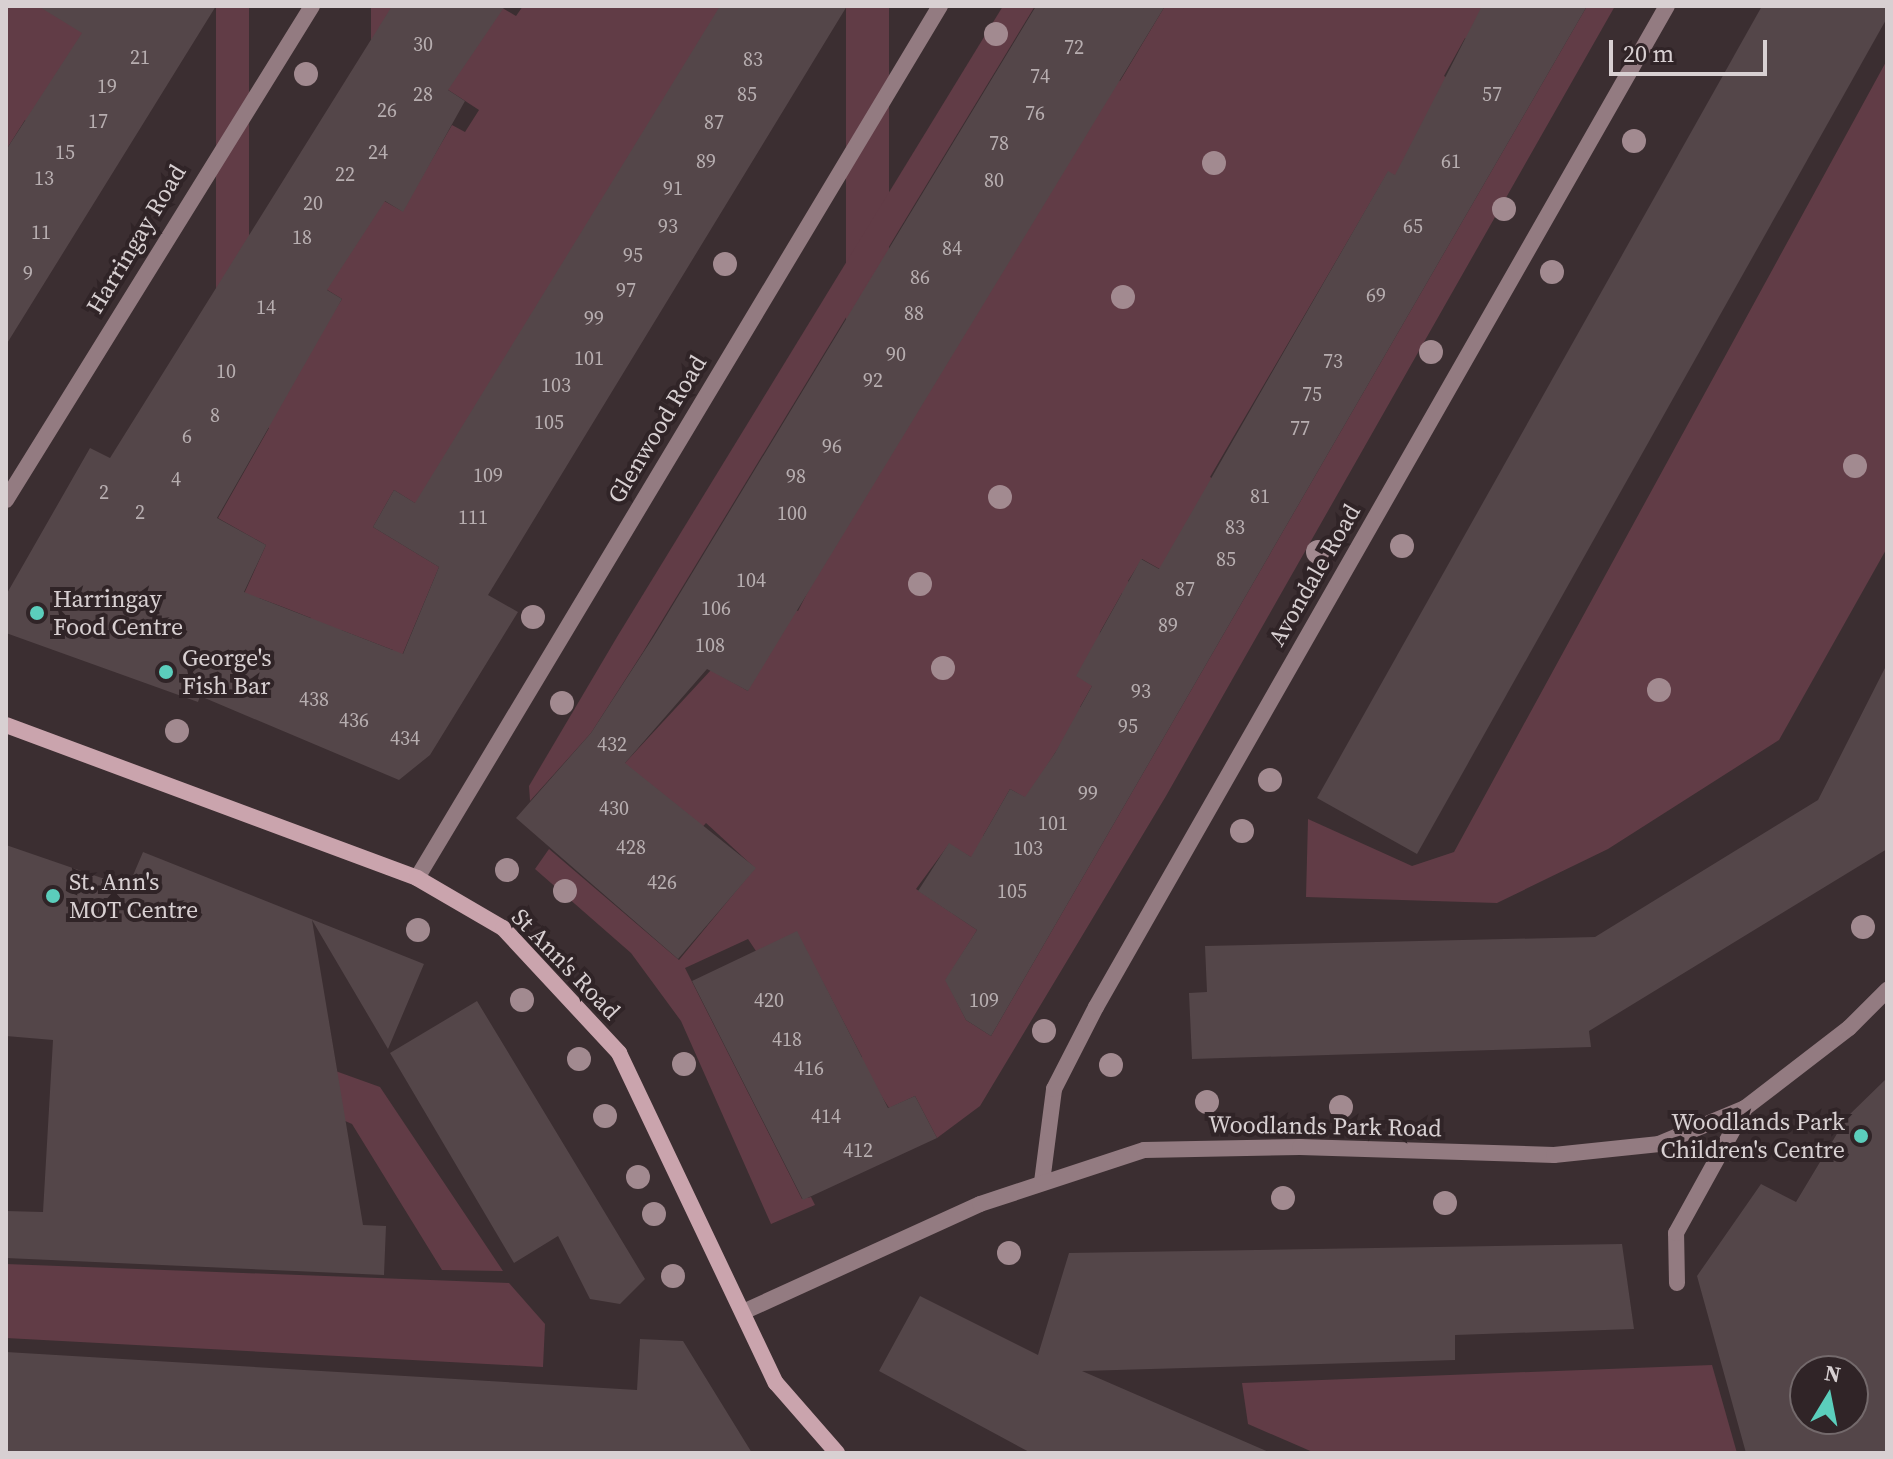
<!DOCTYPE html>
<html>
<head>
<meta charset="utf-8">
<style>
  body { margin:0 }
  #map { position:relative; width:1893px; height:1459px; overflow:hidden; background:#3b2e31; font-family:"Source Serif 4",serif }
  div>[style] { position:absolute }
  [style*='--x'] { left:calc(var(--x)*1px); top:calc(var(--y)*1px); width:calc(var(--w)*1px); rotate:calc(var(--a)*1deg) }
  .green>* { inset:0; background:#613c46; transform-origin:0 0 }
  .building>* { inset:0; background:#544649 }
  .service>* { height:16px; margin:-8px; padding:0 8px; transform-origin:8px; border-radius:8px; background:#937b81 }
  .minor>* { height:16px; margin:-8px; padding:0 8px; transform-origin:8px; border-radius:8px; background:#937b81 }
  .secondary>* { height:16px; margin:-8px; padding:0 8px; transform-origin:8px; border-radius:8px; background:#caa4ad }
  .trees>* { width:24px; height:24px; margin:-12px; border-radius:50%; background:#a28a90 }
  .dots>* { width:22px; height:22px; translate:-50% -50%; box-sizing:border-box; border:4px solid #302427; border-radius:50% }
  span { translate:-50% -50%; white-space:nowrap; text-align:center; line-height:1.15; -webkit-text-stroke:8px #302427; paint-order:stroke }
  .number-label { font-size:20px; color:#b7aeb0 }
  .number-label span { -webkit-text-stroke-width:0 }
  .street-label { font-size:24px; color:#d8d0d2 }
  .poi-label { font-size:24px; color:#d8d0d2 }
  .left { translate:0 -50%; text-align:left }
  .right { translate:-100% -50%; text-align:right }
  .frame { position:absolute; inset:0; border:8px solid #d8d0d2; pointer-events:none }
  .north { position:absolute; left:1789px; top:1355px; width:80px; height:80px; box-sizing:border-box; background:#302427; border:2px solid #73696b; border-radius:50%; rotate:10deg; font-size:22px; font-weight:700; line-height:32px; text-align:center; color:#d8d0d2 }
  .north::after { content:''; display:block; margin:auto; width:28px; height:36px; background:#5bcebc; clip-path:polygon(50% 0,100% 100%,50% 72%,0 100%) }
  .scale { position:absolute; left:1609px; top:40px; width:158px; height:36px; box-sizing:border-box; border:4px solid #d8d0d2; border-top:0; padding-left:10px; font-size:24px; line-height:28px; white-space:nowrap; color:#d8d0d2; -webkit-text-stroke:6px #302427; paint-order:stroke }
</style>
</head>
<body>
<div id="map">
  <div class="green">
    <div style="clip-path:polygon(7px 6px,97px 6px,112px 52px,58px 140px,25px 120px,6px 150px)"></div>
    <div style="left:216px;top:6px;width:33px;height:378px"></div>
    <div style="left:371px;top:6px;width:23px;height:174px"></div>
    <div style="clip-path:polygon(499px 6px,516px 16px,523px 6px,736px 6px,418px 505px,394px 490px,373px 527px,439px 567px,385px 696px,393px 650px,341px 630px,323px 672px,294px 661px,311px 618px,283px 607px,259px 598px,225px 636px,266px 545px,218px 518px,269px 428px,218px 401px,314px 343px,342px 299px,297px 271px,354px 184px,402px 211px,452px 125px,465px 132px,479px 110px,430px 78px)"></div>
    <div style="left:846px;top:6px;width:43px;height:455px"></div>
    <div style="clip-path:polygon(1003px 6px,1035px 6px,643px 652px,591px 733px,530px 801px,529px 786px,617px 637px)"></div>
    <div style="clip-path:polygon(1165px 6px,1484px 6px,1486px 49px,1465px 38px,1444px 76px,1465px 89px,1410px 183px,1388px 172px,1210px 477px,1233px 491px,1181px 581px,1142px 559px,1128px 581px,1161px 615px,1122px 593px,1100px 632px,1092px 686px,1080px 707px,1102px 721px,1067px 735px,1055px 753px,1043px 772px,1049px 811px,1010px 789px,983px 836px,1009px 880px,949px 844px,916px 889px,977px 930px,946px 980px,966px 1020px,991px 1036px,1587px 6px,1615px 6px,1166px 796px,980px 1106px,937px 1138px,915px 1096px,889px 1108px,875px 1086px,820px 1079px,862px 1057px,809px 956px,756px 951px,748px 939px,685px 968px,802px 1199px,811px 1197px,815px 1205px,771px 1224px,681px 1021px,631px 953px,535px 869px,549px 849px,679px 960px,755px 868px,706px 823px,672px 861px,624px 764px,711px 670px,748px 691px,759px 590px,798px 611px,1080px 60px,1120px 81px)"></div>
    <div style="clip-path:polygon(1887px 60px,1887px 548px,1779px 740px,1608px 849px,1497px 903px,1306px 897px,1308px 819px,1412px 866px,1454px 852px)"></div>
    <div style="clip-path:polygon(102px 987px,380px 1087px,503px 1271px,442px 1270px,352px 1124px,136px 1029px)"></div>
    <div style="clip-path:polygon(6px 1264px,509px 1283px,545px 1324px,543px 1367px,6px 1338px)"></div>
    <div style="clip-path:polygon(1712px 1365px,1737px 1453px,1315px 1453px,1248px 1424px,1242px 1383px)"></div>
  </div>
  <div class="building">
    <div style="clip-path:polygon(38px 6px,216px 6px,6px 345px,6px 150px,82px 33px)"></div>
    <div style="clip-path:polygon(392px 6px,505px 6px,448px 90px,465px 101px,403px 212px,385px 201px,327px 290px,342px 299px,217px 518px,266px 545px,244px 592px,403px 654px,439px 567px,373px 527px,394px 490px,415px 503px,720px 6px,847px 6px,488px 595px,518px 612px,430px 755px,399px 780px,200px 696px,198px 702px,6px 633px,6px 595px,90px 448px,110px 458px)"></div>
    <div style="clip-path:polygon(1036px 6px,1165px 6px,748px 691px,707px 669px,625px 763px,756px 868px,678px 959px,516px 818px,591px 733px,654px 636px)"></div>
    <div style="clip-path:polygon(1482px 6px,1587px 6px,991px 1036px,966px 1020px,945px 980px,977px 930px,918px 891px,949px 843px,971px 857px,1010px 789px,1025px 797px,1055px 753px,1092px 686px,1076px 676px,1141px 559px,1159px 569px,1388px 171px,1395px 175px)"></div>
    <div style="clip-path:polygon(1762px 6px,1887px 6px,1887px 18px,1417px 854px,1317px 798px)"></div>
    <div style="clip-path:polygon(1887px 664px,1887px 849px,1589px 1031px,1591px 1047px,1192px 1059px,1189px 993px,1207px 992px,1205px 946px,1595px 937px,1818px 800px)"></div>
    <div style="clip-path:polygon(6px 845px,128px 887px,143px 852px,424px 964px,388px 1049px,312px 920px,363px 1225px,386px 1226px,384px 1275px,6px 1258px,6px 1211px,43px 1212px,53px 1040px,6px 1036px)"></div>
    <div style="clip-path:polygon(797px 931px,888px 1108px,915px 1096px,937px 1138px,803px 1200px,692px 981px)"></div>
    <div style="clip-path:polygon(477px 1001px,645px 1279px,620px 1304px,590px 1299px,558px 1236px,514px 1263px,390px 1053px)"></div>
    <div style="clip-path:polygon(evenodd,1887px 1078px,1887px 1453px,1746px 1453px,1697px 1276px,1761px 1184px,1796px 1202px,1847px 1117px,1887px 1078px,1805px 1371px,1853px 1371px,1853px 1419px,1805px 1419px,1805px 1371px)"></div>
    <div style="clip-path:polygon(1622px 1244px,1634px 1329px,1455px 1335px,1455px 1360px,1082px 1371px,1271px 1453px,1031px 1453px,879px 1371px,920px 1296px,1038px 1355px,1069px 1253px)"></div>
    <div style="clip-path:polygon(640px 1339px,683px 1341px,752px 1453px,6px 1453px,6px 1352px,637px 1390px)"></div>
  </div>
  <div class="service">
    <div style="--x:1677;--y:1283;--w:50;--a:-91.1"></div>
    <div style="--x:1676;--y:1233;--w:143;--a:-61.1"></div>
  </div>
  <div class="minor">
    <div style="--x:6;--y:500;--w:581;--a:-58.22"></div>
    <div style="--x:417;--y:878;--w:1017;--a:-59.05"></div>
    <div style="--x:1042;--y:1182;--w:94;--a:-82.6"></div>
    <div style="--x:1054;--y:1089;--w:92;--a:-62.9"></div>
    <div style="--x:1096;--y:1007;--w:1152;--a:-60.3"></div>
    <div style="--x:743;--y:1312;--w:260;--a:-24.5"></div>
    <div style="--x:980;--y:1204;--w:173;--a:-18.2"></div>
    <div style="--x:1144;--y:1150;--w:156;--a:-1.1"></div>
    <div style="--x:1300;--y:1147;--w:254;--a:1.8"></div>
    <div style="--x:1554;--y:1155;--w:106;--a:-6"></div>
    <div style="--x:1659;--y:1144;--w:93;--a:-22.7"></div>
    <div style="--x:1745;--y:1108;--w:131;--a:-37.6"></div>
    <div style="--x:1849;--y:1028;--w:54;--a:-45"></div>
  </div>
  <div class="secondary">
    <div style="--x:6;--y:725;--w:439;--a:20.4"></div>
    <div style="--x:417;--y:878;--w:99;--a:30.2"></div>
    <div style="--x:503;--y:928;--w:171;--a:47.1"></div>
    <div style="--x:619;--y:1053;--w:365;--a:64.6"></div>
    <div style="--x:776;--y:1383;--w:93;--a:48.9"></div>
  </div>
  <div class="trees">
    <div style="left:996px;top:34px"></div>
    <div style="left:306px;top:74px"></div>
    <div style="left:1634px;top:141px"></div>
    <div style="left:1214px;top:163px"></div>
    <div style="left:1504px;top:209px"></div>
    <div style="left:725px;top:264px"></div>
    <div style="left:1552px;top:272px"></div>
    <div style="left:1123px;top:297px"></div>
    <div style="left:1431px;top:352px"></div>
    <div style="left:1855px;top:466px"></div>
    <div style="left:1000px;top:497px"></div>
    <div style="left:1402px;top:546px"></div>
    <div style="left:1318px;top:552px"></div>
    <div style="left:920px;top:584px"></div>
    <div style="left:533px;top:617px"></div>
    <div style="left:943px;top:668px"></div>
    <div style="left:1659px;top:690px"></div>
    <div style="left:562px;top:703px"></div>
    <div style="left:177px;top:731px"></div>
    <div style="left:1270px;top:780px"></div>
    <div style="left:1242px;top:831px"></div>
    <div style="left:507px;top:870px"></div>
    <div style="left:565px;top:891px"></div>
    <div style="left:1863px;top:927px"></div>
    <div style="left:418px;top:930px"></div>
    <div style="left:522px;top:1000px"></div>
    <div style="left:1044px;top:1031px"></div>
    <div style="left:579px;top:1059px"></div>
    <div style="left:684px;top:1064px"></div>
    <div style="left:1111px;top:1065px"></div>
    <div style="left:1207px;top:1102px"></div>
    <div style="left:1341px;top:1107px"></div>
    <div style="left:605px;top:1116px"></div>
    <div style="left:638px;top:1177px"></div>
    <div style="left:1283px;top:1198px"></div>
    <div style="left:1445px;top:1203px"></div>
    <div style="left:654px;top:1214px"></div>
    <div style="left:1009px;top:1253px"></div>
    <div style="left:673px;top:1276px"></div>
  </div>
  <div class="dots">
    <div style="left:37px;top:613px;background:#5bcebc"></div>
    <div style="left:166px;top:672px;background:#5bcebc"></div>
    <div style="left:53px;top:896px;background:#5bcebc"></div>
    <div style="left:1861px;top:1136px;background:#5bcebc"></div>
  </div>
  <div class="number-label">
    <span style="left:423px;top:44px">30</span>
    <span style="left:1074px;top:47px">72</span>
    <span style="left:140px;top:57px">21</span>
    <span style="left:753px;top:59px">83</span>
    <span style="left:1040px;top:76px">74</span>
    <span style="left:107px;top:86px">19</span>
    <span style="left:423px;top:94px">28</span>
    <span style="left:747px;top:94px">85</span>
    <span style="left:1492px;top:94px">57</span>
    <span style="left:387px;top:110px">26</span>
    <span style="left:1035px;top:113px">76</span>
    <span style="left:98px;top:121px">17</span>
    <span style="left:714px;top:122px">87</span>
    <span style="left:999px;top:143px">78</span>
    <span style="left:65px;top:152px">15</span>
    <span style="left:378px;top:152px">24</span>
    <span style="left:706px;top:161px">89</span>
    <span style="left:1451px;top:161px">61</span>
    <span style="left:345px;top:174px">22</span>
    <span style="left:44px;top:178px">13</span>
    <span style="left:994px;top:180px">80</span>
    <span style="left:673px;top:188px">91</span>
    <span style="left:313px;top:203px">20</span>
    <span style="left:668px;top:226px">93</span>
    <span style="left:1413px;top:226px">65</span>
    <span style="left:41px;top:232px">11</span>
    <span style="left:302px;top:237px">18</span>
    <span style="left:952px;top:248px">84</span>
    <span style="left:633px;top:255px">95</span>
    <span style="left:28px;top:273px">9</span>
    <span style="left:920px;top:277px">86</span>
    <span style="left:626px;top:290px">97</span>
    <span style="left:1376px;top:295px">69</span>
    <span style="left:266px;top:307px">14</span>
    <span style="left:914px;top:313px">88</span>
    <span style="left:594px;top:318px">99</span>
    <span style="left:896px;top:354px">90</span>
    <span style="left:589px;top:358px">101</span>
    <span style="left:1333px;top:361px">73</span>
    <span style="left:226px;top:371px">10</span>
    <span style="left:873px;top:380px">92</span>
    <span style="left:556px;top:385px">103</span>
    <span style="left:1312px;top:394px">75</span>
    <span style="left:215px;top:415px">8</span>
    <span style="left:549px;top:422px">105</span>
    <span style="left:1300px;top:428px">77</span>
    <span style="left:187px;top:436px">6</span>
    <span style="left:832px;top:446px">96</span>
    <span style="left:488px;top:475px">109</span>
    <span style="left:796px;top:476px">98</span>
    <span style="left:176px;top:479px">4</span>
    <span style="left:104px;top:492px">2</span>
    <span style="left:1260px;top:496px">81</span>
    <span style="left:140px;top:512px">2</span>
    <span style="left:792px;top:513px">100</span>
    <span style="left:473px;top:517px">111</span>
    <span style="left:1235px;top:527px">83</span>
    <span style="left:1226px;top:559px">85</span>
    <span style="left:751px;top:580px">104</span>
    <span style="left:1185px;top:589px">87</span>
    <span style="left:716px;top:608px">106</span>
    <span style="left:1168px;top:625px">89</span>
    <span style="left:710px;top:645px">108</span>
    <span style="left:1141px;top:691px">93</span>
    <span style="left:314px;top:699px">438</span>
    <span style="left:354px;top:720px">436</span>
    <span style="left:1128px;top:726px">95</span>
    <span style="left:405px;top:738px">434</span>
    <span style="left:612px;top:744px">432</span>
    <span style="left:1088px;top:793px">99</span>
    <span style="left:614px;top:808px">430</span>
    <span style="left:1053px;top:823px">101</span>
    <span style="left:631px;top:847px">428</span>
    <span style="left:1028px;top:848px">103</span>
    <span style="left:662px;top:882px">426</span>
    <span style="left:1012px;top:891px">105</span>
    <span style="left:769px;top:1000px">420</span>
    <span style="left:984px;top:1000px">109</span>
    <span style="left:787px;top:1039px">418</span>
    <span style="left:809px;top:1068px">416</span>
    <span style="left:826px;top:1116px">414</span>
    <span style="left:858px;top:1150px">412</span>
  </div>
  <div class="street-label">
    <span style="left:136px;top:239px;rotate:-59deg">Harringay Road</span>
    <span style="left:657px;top:429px;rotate:-59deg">Glenwood Road</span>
    <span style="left:1314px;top:575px;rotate:-60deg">Avondale Road</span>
    <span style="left:566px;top:964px;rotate:46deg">St Ann's Road</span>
    <span style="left:1325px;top:1126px;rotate:1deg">Woodlands Park Road</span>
  </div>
  <div class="poi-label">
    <span class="left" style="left:53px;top:613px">Harringay<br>Food Centre</span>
    <span class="left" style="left:182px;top:672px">George's<br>Fish Bar</span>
    <span class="left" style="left:69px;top:896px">St. Ann's<br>MOT Centre</span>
    <span class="right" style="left:1845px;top:1136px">Woodlands Park<br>Children's Centre</span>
  </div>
  <div class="frame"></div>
  <div class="north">N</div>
  <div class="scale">20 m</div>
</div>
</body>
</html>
